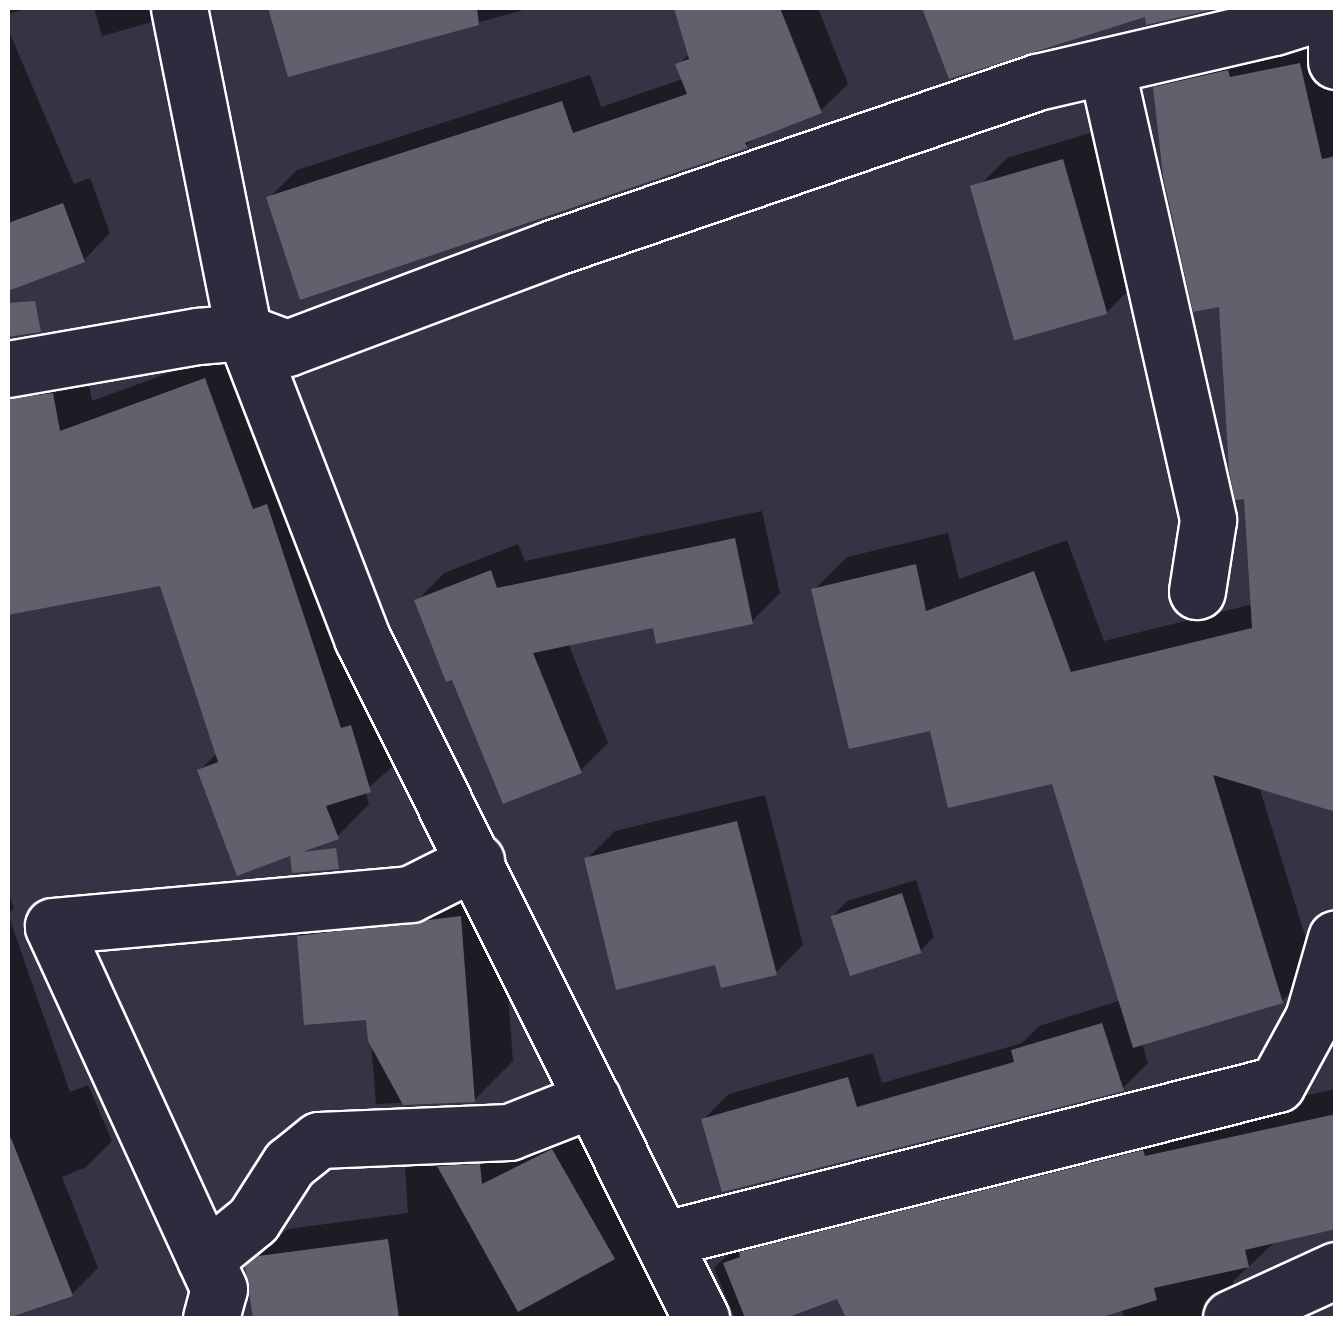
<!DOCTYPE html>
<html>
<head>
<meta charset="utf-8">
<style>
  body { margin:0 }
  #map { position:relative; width:1343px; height:1326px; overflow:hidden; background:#373345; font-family:Dekko,sans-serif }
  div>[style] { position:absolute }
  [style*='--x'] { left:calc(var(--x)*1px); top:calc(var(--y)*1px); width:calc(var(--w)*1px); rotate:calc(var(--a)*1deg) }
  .shadow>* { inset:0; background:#0007 }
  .building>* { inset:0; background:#635f6d; transform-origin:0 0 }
  .roads { filter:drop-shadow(2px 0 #fff) drop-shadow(-2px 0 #fff) drop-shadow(0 2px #fff) drop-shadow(0 -2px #fff) }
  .minor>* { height:55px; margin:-27.5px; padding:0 27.5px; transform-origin:27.5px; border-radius:27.5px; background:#2f2a3d }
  span { translate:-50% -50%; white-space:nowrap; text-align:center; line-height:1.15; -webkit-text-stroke:8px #2f2a3d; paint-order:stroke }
  .frame { position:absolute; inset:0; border:10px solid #fff; pointer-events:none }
</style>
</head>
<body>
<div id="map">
  <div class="shadow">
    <div style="clip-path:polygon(8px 8px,30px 8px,8px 14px)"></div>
    <div style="clip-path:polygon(94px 8px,165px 8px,149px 23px,102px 36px)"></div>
    <div style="clip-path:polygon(271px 8px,531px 8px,290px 74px)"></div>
    <div style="clip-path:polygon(680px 8px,818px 8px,848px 84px,820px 111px,756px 137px,746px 146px,269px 198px,297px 170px,590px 75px,601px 107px,683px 79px,678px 65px,690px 53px)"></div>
    <div style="clip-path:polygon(925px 8px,1186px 8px,1180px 14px,1147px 13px,950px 76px)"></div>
    <div style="clip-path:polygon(1336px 19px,1336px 804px,1259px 786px,1315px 968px,1282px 1001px,1142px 1043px,1148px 1063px,1123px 1088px,703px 1120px,729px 1094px,873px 1053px,882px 1083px,1022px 1043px,1039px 1026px,1122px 1000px,1054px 781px,931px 728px,814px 590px,847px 557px,948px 533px,959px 579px,1067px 540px,1104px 641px,1253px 604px,1247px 497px,1221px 304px,1155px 88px,1189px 55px)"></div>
    <div style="clip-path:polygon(8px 29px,74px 184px,90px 178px,110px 233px,84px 260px,8px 289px)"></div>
    <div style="clip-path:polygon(1090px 133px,1135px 284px,1107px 312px,979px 186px,1007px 158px)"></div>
    <div style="clip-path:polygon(237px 348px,402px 758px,365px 791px,369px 804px,337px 837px,200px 770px,217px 753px,162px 583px,13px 612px,8px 582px,8px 375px,85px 362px,92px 401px)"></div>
    <div style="clip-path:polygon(762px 511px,780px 593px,752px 621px,655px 625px,568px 643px,608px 743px,581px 770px,454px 676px,417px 601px,444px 573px,518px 544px,525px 561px)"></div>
    <div style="clip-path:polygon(765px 795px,803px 945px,775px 973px,587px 859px,615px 831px)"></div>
    <div style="clip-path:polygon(499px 879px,513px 1061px,474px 1100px,376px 1104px,369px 1017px,299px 936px,338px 898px)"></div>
    <div style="clip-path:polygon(916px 880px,934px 937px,920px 951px,833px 916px,847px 901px)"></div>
    <div style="clip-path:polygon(8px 892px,14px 908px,8px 914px,70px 1092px,88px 1085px,112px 1141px,86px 1167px,62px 1177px,98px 1268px,72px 1294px,14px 1316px,8px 1300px)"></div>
    <div style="clip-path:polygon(1336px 1089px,1336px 1227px,1274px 1243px,1233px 1281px,1236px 1298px,1296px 1306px,1300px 1318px,1125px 1318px,1121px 1309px,1091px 1318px,848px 1318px,839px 1295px,779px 1318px,735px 1318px,714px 1268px,748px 1235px,1179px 1123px)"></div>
    <div style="clip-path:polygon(580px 1123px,715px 1318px,255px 1318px,248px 1267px,276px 1239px,288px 1229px,408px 1213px,405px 1169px,433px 1141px)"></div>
  </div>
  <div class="building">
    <div style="clip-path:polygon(268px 8px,477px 8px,479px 25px,288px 77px)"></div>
    <div style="clip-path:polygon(674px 8px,780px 8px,822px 113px,745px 143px,748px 148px,300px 300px,266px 197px,562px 101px,573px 133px,687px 94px,675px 64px,689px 59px)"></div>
    <div style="clip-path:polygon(922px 8px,1210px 8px,1210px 10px,1146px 25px,1145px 17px,949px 79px)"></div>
    <div style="clip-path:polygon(1300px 63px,1322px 159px,1336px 156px,1336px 812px,1213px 775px,1283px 1003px,1133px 1048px,1052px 784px,948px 808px,930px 731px,849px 749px,811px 589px,916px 564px,926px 611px,1034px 571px,1071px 672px,1252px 628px,1244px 499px,1235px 500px,1229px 470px,1219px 307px,1193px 312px,1163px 176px,1153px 87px,1228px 70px,1230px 77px)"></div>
    <div style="left:1063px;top:159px;width:161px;height:97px;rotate:74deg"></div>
    <div style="clip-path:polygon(63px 203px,85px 262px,8px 291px,8px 223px)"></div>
    <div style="clip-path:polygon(35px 301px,41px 332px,8px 337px,8px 303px)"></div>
    <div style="clip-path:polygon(205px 378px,253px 509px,267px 504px,341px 728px,351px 725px,371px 792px,326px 806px,339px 839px,302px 852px,336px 848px,339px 869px,292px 873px,290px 856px,237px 876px,197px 770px,218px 762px,160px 586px,8px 615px,8px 399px,53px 393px,60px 431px)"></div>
    <div style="clip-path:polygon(735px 538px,753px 624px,656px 644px,653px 628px,533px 653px,582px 773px,503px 804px,452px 680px,446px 682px,414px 600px,491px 570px,497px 588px)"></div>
    <div style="clip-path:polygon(737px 821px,777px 975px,721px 988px,715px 965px,616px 990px,584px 858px)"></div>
    <div style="left:902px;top:893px;width:63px;height:75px;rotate:72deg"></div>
    <div style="clip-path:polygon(461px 916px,475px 1102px,403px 1105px,368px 1041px,366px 1020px,304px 1025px,297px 936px)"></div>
    <div style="clip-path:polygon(1102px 1023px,1124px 1091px,722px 1192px,701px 1119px,848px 1077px,857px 1107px,1014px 1062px,1011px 1050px)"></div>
    <div style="clip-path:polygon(1336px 1114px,1336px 1229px,1245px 1250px,1249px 1267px,1154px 1288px,1157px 1300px,1099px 1318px,846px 1318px,837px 1299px,786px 1318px,745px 1318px,723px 1263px,740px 1257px,739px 1252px,1143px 1150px,1145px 1156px)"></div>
    <div style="clip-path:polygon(11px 1138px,73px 1296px,8px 1318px,8px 1139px)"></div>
    <div style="clip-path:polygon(552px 1149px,615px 1259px,518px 1312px,437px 1166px,480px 1164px,482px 1184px)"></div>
    <div style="clip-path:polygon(388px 1239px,399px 1318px,253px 1318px,245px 1266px,258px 1256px)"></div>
  </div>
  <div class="roads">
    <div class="minor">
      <div style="--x:179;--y:8;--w:330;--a:78.7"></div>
      <div style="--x:244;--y:332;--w:328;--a:68.9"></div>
      <div style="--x:362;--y:638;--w:760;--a:63.5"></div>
      <div style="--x:1336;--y:26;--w:35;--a:90"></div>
      <div style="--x:1106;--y:66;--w:465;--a:77.3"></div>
      <div style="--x:1208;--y:520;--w:72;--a:98.8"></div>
      <div style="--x:8;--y:369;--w:193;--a:-9.9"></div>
      <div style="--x:198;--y:336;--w:46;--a:-5"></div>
      <div style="--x:244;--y:332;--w:46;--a:20.4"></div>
      <div style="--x:287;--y:348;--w:281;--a:-20.6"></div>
      <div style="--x:550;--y:249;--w:515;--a:-18.93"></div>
      <div style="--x:1037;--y:82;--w:243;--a:-13.1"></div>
      <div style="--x:1274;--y:27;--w:63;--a:-17.6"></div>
      <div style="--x:665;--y:1239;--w:631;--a:-14.21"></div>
      <div style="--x:1277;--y:1084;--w:75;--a:-61.4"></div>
      <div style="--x:1313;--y:1018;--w:83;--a:-74"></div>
      <div style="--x:205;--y:1259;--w:62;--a:-39.1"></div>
      <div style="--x:253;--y:1220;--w:67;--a:-57.3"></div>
      <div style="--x:289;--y:1164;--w:38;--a:-39"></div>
      <div style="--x:319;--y:1140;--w:190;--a:-2.4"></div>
      <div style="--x:509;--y:1132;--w:90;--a:-21.4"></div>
      <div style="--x:211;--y:1318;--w:30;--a:-75"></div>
      <div style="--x:219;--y:1289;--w:399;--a:-114.6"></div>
      <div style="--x:53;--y:926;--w:358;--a:-5.1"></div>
      <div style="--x:410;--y:894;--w:74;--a:-26.6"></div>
      <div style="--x:1231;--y:1318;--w:115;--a:-24.6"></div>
    </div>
  </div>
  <div class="frame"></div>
</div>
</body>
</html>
